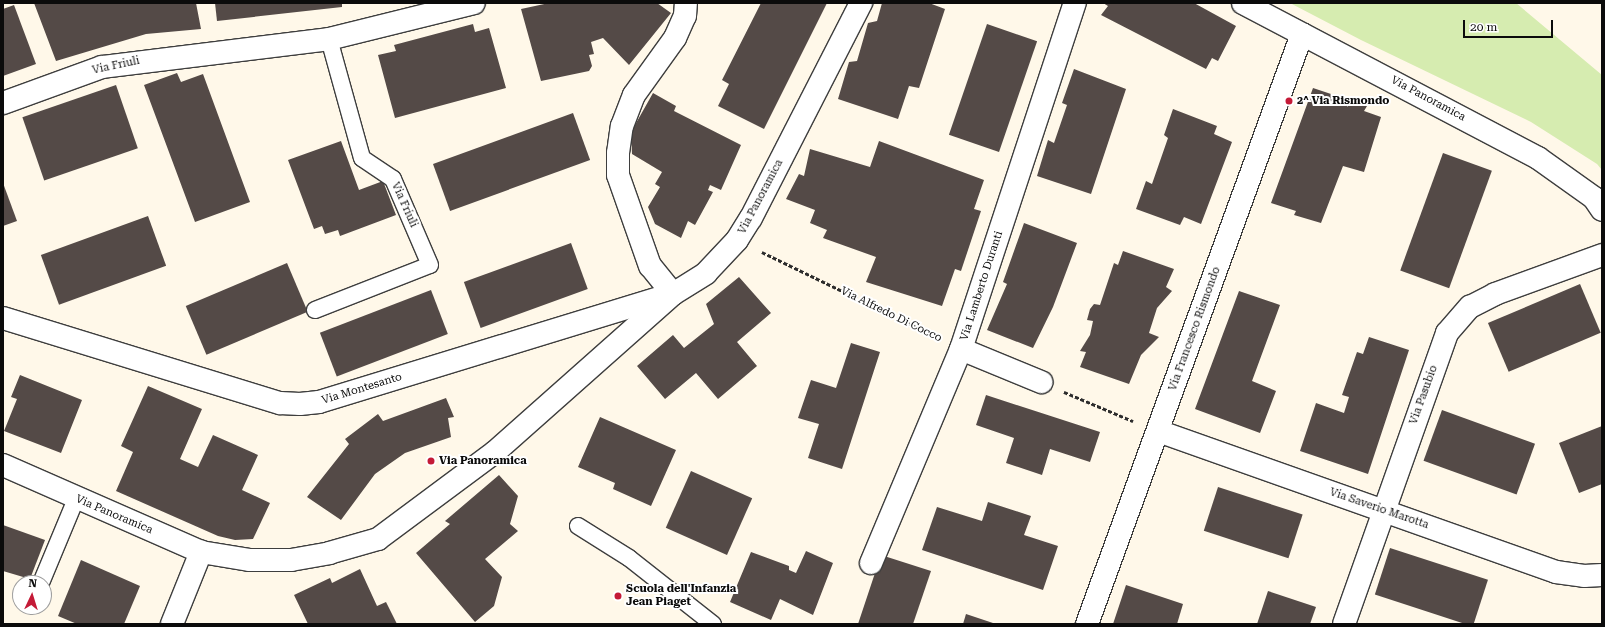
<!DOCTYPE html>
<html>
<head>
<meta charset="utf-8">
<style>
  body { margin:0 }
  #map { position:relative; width:1605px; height:627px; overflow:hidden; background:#fff8e9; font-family:"Roboto Serif",serif }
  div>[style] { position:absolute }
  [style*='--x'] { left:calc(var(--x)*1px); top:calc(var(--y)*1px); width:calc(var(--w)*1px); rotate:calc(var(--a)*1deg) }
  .green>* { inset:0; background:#d6ecb0 }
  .building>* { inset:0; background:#544a47; transform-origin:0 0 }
  .path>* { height:2.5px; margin-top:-1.25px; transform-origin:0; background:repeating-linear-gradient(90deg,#2d2d2d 0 4px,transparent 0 6px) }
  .roads { filter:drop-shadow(1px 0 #3e3e3e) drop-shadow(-1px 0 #3e3e3e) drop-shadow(0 1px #3e3e3e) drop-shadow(0 -1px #3e3e3e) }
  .service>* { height:16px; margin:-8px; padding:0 8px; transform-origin:8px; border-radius:8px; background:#fff }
  .minor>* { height:22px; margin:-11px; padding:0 11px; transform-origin:11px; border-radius:11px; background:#fff }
  .dots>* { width:11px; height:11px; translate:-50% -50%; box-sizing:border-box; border:2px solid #fff; border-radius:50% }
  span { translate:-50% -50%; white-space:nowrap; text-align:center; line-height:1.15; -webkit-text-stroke:4px #fff; paint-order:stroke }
  .street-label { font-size:11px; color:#0b0b0b }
  .poi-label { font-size:11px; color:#0b0b0b; font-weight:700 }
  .left { translate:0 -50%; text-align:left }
  .frame { position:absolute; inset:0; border:4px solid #0b0b0b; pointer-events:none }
  .north { position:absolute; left:12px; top:575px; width:40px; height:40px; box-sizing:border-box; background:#fff; border:1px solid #9d9d9d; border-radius:50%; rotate:4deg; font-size:11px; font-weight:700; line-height:16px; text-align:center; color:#0b0b0b }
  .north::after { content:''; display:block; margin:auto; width:14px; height:18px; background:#c41a37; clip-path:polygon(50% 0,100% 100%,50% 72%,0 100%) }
  .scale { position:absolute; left:1463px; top:20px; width:90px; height:18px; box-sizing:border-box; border:2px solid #0b0b0b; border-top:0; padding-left:5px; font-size:12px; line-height:14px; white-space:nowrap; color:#0b0b0b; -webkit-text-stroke:3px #fff; paint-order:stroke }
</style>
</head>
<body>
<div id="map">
  <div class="green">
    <div style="clip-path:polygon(1290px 3px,1516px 3px,1602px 75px,1602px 170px,1597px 164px,1531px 122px,1361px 40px)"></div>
  </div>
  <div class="building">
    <div style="clip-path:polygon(34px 3px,196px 3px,201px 29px,146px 34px,56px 61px)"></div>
    <div style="clip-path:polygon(215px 3px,342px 3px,342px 7px,217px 21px)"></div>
    <div style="clip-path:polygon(549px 3px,657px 3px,671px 13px,629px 65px,603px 38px,591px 42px,594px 54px,589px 55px,592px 66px,589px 71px,541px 81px,521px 9px)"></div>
    <div style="clip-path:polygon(761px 3px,827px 3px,764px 129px,718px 106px,729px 84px,722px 80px)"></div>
    <div style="clip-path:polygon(882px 3px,929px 3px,945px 9px,919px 88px,909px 86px,898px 119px,838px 99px,849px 62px,857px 61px,868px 23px,877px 21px)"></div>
    <div style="clip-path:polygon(1103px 3px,1194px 3px,1236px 26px,1218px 61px,1212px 58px,1206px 69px,1101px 15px,1108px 6px)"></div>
    <div style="clip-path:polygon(14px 5px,36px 64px,3px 76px,3px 9px)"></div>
    <div style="clip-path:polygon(473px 24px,475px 32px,489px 28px,506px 88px,395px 118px,378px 55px,396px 51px,394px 45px)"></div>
    <div style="left:987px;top:24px;width:53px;height:117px;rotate:19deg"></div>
    <div style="clip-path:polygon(1074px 69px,1126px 89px,1091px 194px,1037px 176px,1048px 140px,1054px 143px,1067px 105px,1062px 103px)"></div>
    <div style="clip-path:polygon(177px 73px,181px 82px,203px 74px,250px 202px,195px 222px,144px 85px)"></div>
    <div style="left:116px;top:85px;width:67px;height:99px;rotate:71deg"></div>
    <div style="clip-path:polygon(1313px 88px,1367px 106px,1364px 111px,1381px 117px,1364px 172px,1343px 166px,1321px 223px,1294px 215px,1296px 211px,1271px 203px)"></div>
    <div style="clip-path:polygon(653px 93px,676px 106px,674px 111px,741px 145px,721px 190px,710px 185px,708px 190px,713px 192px,695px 225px,688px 221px,681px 238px,655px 224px,648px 207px,660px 187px,655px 184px,662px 172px,632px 154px,631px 132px)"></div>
    <div style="clip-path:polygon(1173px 109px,1217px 126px,1214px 134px,1232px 142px,1201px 224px,1184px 217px,1180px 225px,1136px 209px,1146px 181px,1152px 184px,1168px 138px,1164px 135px)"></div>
    <div style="left:573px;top:113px;width:50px;height:149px;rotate:70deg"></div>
    <div style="clip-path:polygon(341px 141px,359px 190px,383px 181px,396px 215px,340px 236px,338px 230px,325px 234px,322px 226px,314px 229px,288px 160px)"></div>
    <div style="clip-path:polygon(879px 141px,984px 180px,974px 209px,981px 211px,961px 271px,955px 269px,942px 306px,866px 282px,876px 257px,823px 238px,827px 230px,810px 223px,815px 210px,786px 199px,799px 174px,804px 176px,810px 149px,870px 167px)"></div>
    <div style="left:1443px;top:153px;width:52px;height:125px;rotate:20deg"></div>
    <div style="clip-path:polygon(3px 183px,17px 221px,3px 226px)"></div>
    <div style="left:148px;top:216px;width:53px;height:114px;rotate:70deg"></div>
    <div style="clip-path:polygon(1024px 223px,1077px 243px,1053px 307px,1033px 348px,987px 330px,1007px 284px,1003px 282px)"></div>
    <div style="left:571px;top:243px;width:49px;height:114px;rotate:70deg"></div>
    <div style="clip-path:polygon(1123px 251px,1174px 269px,1166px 287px,1172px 291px,1157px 308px,1149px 333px,1159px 337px,1141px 355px,1129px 384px,1080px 367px,1086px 352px,1080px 351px,1090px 335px,1093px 321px,1087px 320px,1090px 309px,1094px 304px,1100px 305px,1114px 263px,1118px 265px)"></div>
    <div style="left:287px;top:263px;width:53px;height:110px;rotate:67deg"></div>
    <div style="clip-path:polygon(739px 277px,771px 313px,737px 342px,757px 366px,718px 399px,696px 373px,665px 399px,637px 366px,673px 335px,684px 348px,714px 324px,706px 304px)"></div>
    <div style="left:1580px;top:284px;width:53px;height:100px;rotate:67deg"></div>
    <div style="left:431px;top:290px;width:47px;height:119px;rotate:69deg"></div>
    <div style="clip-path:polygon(1239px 291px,1280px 305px,1252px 381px,1276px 391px,1260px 433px,1195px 409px)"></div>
    <div style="clip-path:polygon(1369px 337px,1409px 350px,1368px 474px,1300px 451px,1316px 403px,1344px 413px,1349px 397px,1342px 395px,1357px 352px,1363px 354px)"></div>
    <div style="clip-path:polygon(851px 343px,880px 352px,842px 469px,808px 458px,819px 424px,798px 418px,811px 380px,836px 388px)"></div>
    <div style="clip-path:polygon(20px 375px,82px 400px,61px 453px,4px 431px,17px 399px,11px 397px)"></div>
    <div style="clip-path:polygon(148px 386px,202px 409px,180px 459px,198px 467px,213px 435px,258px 455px,242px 490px,270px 503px,253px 539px,235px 540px,218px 536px,116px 491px,133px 452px,121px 446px)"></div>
    <div style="clip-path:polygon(986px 395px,1100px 432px,1090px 462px,1050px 449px,1042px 475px,1006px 463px,1014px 438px,976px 425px)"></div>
    <div style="clip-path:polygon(446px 398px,454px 417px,448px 418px,451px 437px,405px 453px,375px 474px,341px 520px,307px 497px,349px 444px,345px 439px,378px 414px,383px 421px)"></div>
    <div style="left:1442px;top:410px;width:99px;height:54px;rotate:20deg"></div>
    <div style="clip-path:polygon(600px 417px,676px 450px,651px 506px,613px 489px,615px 483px,578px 467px)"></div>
    <div style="clip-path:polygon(1602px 426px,1602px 484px,1579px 493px,1559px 443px)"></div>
    <div style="left:691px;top:471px;width:67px;height:62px;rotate:24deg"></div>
    <div style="clip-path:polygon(499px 475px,518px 496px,510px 524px,518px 531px,485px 559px,502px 577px,494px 606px,475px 622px,416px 553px,450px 524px,445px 521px)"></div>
    <div style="left:1218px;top:487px;width:89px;height:46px;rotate:18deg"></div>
    <div style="clip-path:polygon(988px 502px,1031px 516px,1024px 535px,1058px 546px,1043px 590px,922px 550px,937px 507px,982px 521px)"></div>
    <div style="clip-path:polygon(3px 525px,45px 540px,30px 579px,3px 571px)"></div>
    <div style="left:1390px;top:548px;width:103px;height:49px;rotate:18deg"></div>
    <div style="clip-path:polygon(806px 551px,833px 563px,813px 615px,780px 599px,771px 620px,730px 602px,751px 552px,789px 566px,789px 570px,796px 573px)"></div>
    <div style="clip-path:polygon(881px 555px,931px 571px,913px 624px,858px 624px)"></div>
    <div style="clip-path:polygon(81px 560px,140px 586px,124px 624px,77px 624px,58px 616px)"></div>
    <div style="clip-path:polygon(360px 569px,377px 606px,386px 602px,397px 624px,308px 624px,294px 595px,330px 578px,332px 583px)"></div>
    <div style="clip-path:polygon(1126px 585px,1183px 604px,1177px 624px,1113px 624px)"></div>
    <div style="clip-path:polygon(1268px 591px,1316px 607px,1310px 624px,1257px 624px)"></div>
    <div style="clip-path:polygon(966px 614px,996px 624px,963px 624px)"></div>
  </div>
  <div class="path">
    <div style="--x:762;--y:252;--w:195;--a:25.9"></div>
    <div style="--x:1064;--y:392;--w:75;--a:22.8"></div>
  </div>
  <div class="roads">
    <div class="service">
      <div style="--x:315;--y:310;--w:123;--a:-21.4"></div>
      <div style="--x:430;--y:265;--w:94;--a:-113.3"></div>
      <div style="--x:393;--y:179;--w:37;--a:-146"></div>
      <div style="--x:362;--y:158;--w:123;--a:-105.5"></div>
      <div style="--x:578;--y:526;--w:60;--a:32.1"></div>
      <div style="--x:629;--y:558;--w:107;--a:38.2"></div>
      <div style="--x:41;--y:583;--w:91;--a:-67.4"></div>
    </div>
    <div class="minor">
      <div style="--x:1243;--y:3;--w:333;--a:27.7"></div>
      <div style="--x:1538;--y:158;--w:69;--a:35.5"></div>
      <div style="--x:1594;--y:198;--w:14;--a:56"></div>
      <div style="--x:3;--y:103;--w:105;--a:-20"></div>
      <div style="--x:102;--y:67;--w:229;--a:-7"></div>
      <div style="--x:329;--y:39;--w:149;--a:-13.9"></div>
      <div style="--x:3;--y:318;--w:290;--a:17.1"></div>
      <div style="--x:280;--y:403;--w:20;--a:3"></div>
      <div style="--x:300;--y:404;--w:19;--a:-6"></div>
      <div style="--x:319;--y:402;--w:370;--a:-17"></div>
      <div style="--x:673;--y:294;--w:36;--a:-129"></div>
      <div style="--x:650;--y:266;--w:96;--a:-109.4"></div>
      <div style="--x:618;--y:175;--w:22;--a:-90"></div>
      <div style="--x:618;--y:153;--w:27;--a:-82"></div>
      <div style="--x:622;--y:126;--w:33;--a:-69"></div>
      <div style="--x:634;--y:95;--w:70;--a:-54.3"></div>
      <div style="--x:675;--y:38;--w:24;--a:-66"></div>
      <div style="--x:685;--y:16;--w:13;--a:-86"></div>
      <div style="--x:961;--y:349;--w:87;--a:22.4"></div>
      <div style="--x:1158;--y:431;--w:422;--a:19.5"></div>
      <div style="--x:1556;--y:572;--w:28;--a:8"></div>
      <div style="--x:1584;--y:576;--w:18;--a:-3"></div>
      <div style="--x:3;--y:465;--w:216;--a:23.7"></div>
      <div style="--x:201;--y:552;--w:50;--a:9.3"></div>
      <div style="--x:250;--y:560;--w:41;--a:0"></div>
      <div style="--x:291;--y:560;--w:39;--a:-10"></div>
      <div style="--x:329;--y:553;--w:51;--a:-15.9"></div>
      <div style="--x:378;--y:539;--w:146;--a:-36.6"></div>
      <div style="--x:495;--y:452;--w:238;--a:-41.6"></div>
      <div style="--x:673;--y:294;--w:39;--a:-32"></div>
      <div style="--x:706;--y:273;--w:45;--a:-46.8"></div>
      <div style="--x:737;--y:240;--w:26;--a:-58"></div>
      <div style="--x:751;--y:218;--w:242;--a:-62.9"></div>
      <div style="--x:871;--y:563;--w:232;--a:-67.2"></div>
      <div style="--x:961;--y:349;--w:364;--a:-71.8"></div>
      <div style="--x:172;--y:624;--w:78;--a:-68.1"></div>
      <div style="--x:1087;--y:624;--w:628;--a:-69.98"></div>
      <div style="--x:1344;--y:624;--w:309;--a:-70.5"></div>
      <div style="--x:1447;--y:333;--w:35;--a:-49"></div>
      <div style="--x:1470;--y:307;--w:28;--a:-27"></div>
      <div style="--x:1495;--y:294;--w:114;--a:-20"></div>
    </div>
  </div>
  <div class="dots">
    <div style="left:1289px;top:101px;background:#c41a37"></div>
    <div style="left:431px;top:461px;background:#c41a37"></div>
    <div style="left:618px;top:596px;background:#c41a37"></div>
  </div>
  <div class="street-label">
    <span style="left:116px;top:66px;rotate:-12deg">Via Friuli</span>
    <span style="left:1428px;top:99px;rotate:28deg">Via Panoramica</span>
    <span style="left:761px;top:197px;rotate:-62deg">Via Panoramica</span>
    <span style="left:404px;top:205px;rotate:66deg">Via Friuli</span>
    <span style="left:982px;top:286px;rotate:-72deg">Via Lamberto Duranti</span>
    <span style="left:891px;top:315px;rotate:26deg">Via Alfredo Di Cocco</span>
    <span style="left:1195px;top:329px;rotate:-70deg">Via Francesco Rismondo</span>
    <span style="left:362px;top:389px;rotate:-17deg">Via Montesanto</span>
    <span style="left:1424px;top:395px;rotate:-70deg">Via Pasubio</span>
    <span style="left:1379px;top:509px;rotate:19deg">Via Saverio Marotta</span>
    <span style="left:114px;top:515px;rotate:23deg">Via Panoramica</span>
  </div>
  <div class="poi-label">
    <span class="left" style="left:1297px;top:101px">2^ Via Rismondo</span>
    <span class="left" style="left:439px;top:461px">Via Panoramica</span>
    <span class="left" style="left:626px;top:596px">Scuola dell'Infanzia<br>Jean Piaget</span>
  </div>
  <div class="frame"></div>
  <div class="north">N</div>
  <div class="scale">20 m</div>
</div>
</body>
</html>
